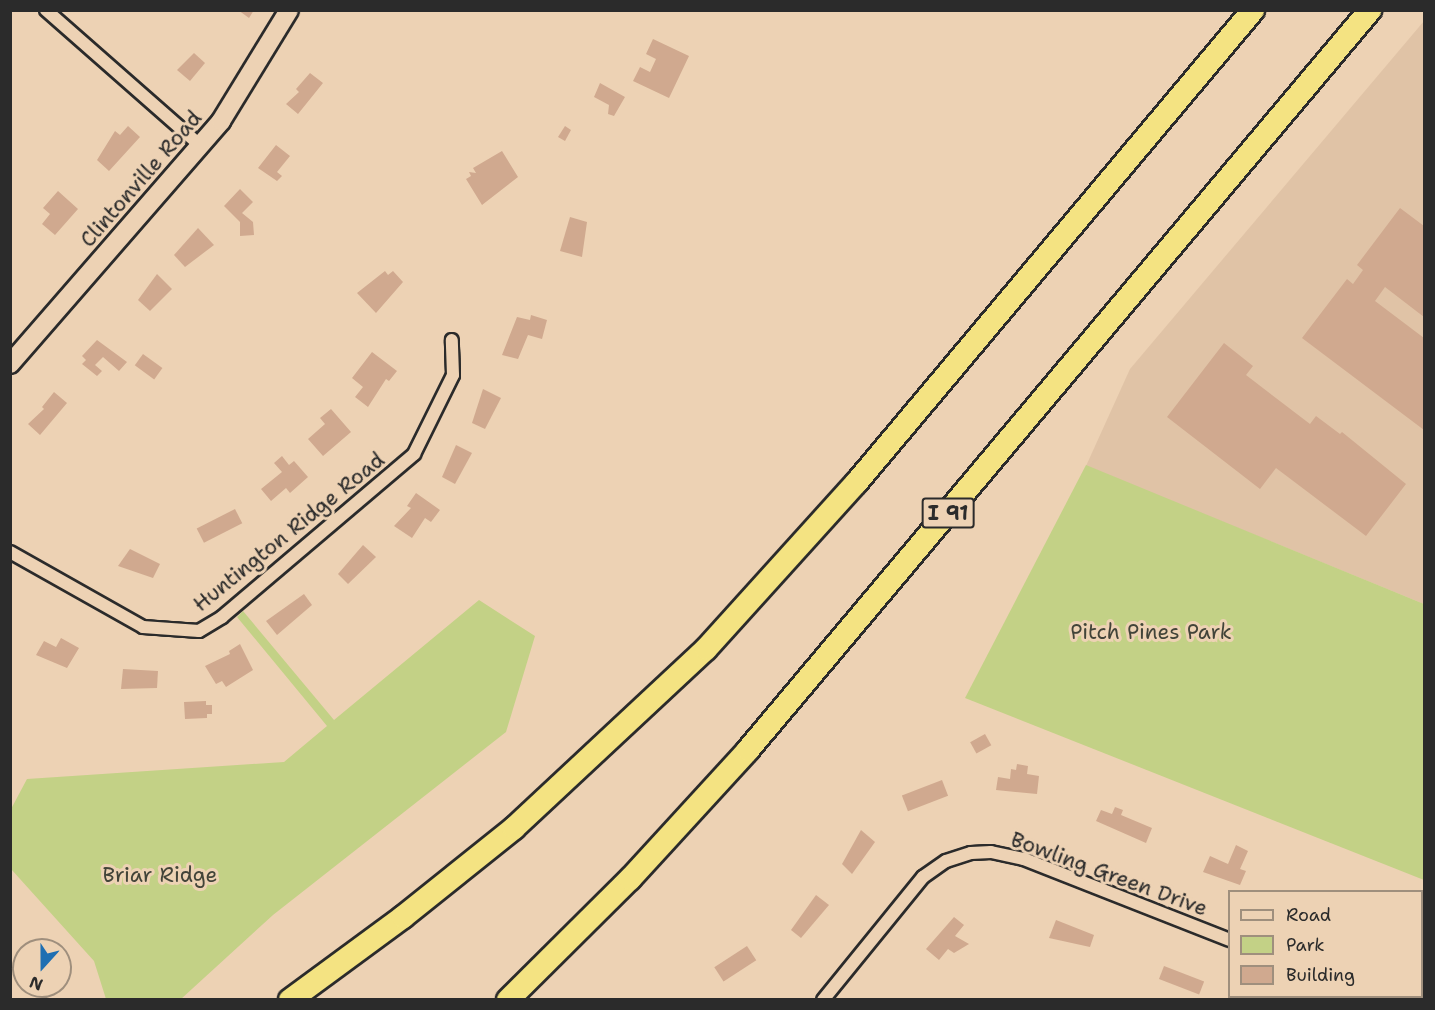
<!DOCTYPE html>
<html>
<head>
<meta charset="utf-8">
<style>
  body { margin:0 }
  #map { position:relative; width:1435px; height:1010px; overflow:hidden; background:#edd2b4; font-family:"Shantell Sans",sans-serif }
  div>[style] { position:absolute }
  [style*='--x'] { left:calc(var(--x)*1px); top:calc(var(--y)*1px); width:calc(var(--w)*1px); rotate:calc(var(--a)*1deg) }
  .built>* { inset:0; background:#e0c3a6 }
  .green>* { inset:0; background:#c3d186 }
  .building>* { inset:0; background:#d0a98f; transform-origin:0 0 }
  .roads { filter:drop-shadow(2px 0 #2b2b2b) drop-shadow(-2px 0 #2b2b2b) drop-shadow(0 2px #2b2b2b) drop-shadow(0 -2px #2b2b2b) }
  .street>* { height:12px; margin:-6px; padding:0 6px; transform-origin:6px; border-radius:6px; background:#edd2b4 }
  .secondary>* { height:18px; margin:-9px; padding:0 9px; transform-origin:9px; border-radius:9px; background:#edd2b4 }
  .highway>* { height:22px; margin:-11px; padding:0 11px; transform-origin:11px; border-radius:11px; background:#f4e382 }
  span { translate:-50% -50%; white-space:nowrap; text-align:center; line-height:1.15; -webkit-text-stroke:6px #edd2b4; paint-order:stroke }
  .shield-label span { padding:2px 4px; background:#edd2b4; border:2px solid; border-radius:4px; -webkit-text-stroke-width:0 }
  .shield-label { font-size:20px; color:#2b2b2b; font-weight:700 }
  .street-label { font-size:21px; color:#2b2b2b }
  .park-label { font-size:21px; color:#424439 }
  .frame { position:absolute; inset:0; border:12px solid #2b2b2b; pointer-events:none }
  .legend { position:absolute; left:1228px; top:890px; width:195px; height:108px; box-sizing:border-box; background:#edd2b4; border:2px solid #9f8f7d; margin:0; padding:8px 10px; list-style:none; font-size:18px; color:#2b2b2b }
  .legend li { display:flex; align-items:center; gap:12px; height:30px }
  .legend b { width:30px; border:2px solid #9f8f7d }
  .north { position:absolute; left:12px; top:938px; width:60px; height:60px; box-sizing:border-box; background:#edd2b4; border:2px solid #9f8f7d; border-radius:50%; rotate:201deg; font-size:16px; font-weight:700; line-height:24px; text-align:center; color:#2b2b2b }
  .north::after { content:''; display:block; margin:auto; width:21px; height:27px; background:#1f6fb2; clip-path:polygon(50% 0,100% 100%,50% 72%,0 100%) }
</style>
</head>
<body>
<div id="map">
  <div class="built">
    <div style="clip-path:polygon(1424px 21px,1424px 604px,1086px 466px,1130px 369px)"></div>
  </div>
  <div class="green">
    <div style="clip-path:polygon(1086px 465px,1424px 604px,1424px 880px,965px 698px)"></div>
    <div style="clip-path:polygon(479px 600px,535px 636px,506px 732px,273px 915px,181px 999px,106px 999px,94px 961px,11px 869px,11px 809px,27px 779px,284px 762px,327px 726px,237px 617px,243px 611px,334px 720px)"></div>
  </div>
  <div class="building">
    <div style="clip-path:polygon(238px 10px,254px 10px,249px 18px)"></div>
    <div style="clip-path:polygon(653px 39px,689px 56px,669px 98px,633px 81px,640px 67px,650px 72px,656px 59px,646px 54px)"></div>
    <div style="clip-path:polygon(194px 53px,205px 63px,190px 81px,177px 70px)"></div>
    <div style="clip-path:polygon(310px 73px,323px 83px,298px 114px,286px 104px,299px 92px,296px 89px)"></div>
    <div style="clip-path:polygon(600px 83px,625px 97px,614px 116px,608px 114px,609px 105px,594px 97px)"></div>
    <div style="clip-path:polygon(128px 126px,140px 137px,109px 171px,97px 160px,115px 131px,120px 135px)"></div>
    <div style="clip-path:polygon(565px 126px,571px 130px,565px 141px,558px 137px)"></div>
    <div style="clip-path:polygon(276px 145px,290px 156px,277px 172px,282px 176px,277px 181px,258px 168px)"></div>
    <div style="clip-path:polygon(502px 151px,518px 177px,482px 205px,466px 179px,471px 176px,469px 172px,476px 173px,473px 168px)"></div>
    <div style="clip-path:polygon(240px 189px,253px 202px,242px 213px,253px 222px,254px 235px,240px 236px,240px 222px,224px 206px)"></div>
    <div style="clip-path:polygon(58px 191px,78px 209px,55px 235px,42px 224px,50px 214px,43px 208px)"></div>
    <div style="clip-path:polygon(1400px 208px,1424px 226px,1424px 317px,1385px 287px,1375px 301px,1424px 338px,1424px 430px,1302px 338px,1347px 279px,1353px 284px,1363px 270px,1357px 265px)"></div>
    <div style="clip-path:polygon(570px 217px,587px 222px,582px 257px,560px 251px)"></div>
    <div style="clip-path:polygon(198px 228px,214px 245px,185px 267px,174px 255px)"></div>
    <div style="clip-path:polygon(385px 271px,388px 275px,393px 271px,403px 282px,376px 313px,357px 293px)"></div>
    <div style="clip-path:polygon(157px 274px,172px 289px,150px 311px,138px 300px)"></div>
    <div style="clip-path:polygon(531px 315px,547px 320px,542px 339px,528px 335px,518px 359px,502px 355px,517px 317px,530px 320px)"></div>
    <div style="clip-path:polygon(97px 340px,127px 362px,119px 371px,103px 357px,95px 365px,102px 371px,97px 376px,82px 364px,86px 360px,82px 356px)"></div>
    <div style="clip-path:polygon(1224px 343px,1253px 366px,1246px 375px,1310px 424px,1316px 416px,1340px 434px,1342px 432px,1406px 484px,1366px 536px,1276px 468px,1260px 489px,1167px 417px)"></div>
    <div style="clip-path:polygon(372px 352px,397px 371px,389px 381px,386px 379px,368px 407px,355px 397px,363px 387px,352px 378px)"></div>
    <div style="left:143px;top:354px;width:24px;height:14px;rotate:36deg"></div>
    <div style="clip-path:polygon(483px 389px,501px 398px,485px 429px,472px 423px)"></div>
    <div style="clip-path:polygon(54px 392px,67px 403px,40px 435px,28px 424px,44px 409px,42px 407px)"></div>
    <div style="clip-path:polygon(331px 409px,351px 432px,323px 456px,308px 439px,325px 424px,320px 418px)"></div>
    <div style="clip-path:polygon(456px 445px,472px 453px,455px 484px,442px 477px)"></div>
    <div style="clip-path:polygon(282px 456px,289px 465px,294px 461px,308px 477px,290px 493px,286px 488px,271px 501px,261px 489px,282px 472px,274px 463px)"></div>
    <div style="clip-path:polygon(416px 493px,440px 510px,431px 522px,425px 518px,412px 538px,394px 526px,411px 508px,407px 506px)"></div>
    <div style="left:235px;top:509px;width:16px;height:43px;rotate:63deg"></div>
    <div style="clip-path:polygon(363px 545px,376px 557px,348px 584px,338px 574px)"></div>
    <div style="clip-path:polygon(130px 549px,160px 564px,153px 578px,118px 566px)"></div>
    <div style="clip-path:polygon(304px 594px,312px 605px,277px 635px,266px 621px)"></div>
    <div style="clip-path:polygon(61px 638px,79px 648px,67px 668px,36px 655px,44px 641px,56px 647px)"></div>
    <div style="clip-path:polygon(240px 644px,253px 670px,226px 687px,222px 681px,216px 684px,205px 666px,230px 654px,229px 651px)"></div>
    <div style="clip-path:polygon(123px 669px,158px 671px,157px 688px,121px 689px)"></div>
    <div style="clip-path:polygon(206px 701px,206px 705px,212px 705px,212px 714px,207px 714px,207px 718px,185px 719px,184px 702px)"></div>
    <div style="left:985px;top:734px;width:13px;height:17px;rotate:61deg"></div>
    <div style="clip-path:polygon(1017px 764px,1028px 766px,1027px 774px,1039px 776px,1037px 794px,996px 790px,998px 777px,1010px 779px,1011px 769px,1016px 770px)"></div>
    <div style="left:942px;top:780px;width:17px;height:43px;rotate:69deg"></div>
    <div style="clip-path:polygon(1115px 807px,1123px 810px,1121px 815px,1152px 828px,1146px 843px,1096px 821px,1101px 810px,1112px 814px)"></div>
    <div style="clip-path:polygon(861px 830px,875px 842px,852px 874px,842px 864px)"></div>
    <div style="clip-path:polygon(1236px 845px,1248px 851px,1240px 869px,1246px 871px,1240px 885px,1203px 872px,1210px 856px,1228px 864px)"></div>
    <div style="clip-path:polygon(816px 895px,829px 905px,801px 938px,791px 930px)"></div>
    <div style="clip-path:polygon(954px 917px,964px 925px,955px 936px,969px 944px,954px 953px,948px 949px,939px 960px,926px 949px)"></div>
    <div style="clip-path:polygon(1056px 920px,1094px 935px,1090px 947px,1049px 938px)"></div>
    <div style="left:747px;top:946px;width:17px;height:39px;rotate:57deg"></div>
    <div style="left:1164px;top:966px;width:43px;height:14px;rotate:21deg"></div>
    <div style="clip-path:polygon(1389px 996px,1413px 996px,1414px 998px,1390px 1000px)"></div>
  </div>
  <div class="roads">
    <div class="street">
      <div style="--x:46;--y:10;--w:206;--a:41.3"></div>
      <div style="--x:10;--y:552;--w:153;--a:29.4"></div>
      <div style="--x:143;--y:627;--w:56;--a:4.1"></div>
      <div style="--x:199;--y:631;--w:27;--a:-31"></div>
      <div style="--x:222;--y:617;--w:252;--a:-40.3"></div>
      <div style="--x:414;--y:454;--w:88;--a:-63.7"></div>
      <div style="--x:453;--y:375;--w:35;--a:-92"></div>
      <div style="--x:1327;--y:996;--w:5;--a:53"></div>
      <div style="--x:823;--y:1000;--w:159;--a:-50.9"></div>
      <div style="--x:923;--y:877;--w:28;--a:-35"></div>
      <div style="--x:946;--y:861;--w:26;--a:-18"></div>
      <div style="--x:971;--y:853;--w:20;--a:-3"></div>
      <div style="--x:991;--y:852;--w:34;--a:12"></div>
      <div style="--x:1024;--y:859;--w:221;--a:21.5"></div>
    </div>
    <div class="secondary">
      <div style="--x:10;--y:364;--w:322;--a:-49"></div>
      <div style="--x:221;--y:121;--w:130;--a:-58.5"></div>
    </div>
    <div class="highway">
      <div style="--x:290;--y:1000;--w:140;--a:-36.3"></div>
      <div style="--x:403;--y:917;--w:142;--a:-38.7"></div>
      <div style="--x:514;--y:828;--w:262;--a:-43"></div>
      <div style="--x:706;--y:649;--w:225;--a:-47.9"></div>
      <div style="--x:857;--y:482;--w:616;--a:-50"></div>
      <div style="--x:508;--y:1000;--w:172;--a:-44.8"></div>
      <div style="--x:630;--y:879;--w:175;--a:-47.5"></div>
      <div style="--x:748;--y:750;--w:967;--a:-49.95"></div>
    </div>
  </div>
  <div class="shield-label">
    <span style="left:948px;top:513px">I 91</span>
  </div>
  <div class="street-label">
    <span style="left:141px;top:179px;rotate:-49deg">Clintonville Road</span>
    <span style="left:289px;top:532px;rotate:-39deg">Huntington Ridge Road</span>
    <span style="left:1109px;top:874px;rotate:20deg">Bowling Green Drive</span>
  </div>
  <div class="park-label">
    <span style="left:1151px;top:632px">Pitch Pines Park</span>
    <span style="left:160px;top:875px">Briar Ridge</span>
  </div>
  <div class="frame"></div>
  <ul class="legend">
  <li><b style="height:8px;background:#edd2b4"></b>Road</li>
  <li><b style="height:16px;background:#c3d186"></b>Park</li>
  <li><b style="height:16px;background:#d0a98f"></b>Building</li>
  </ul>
  <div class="north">N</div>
</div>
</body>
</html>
